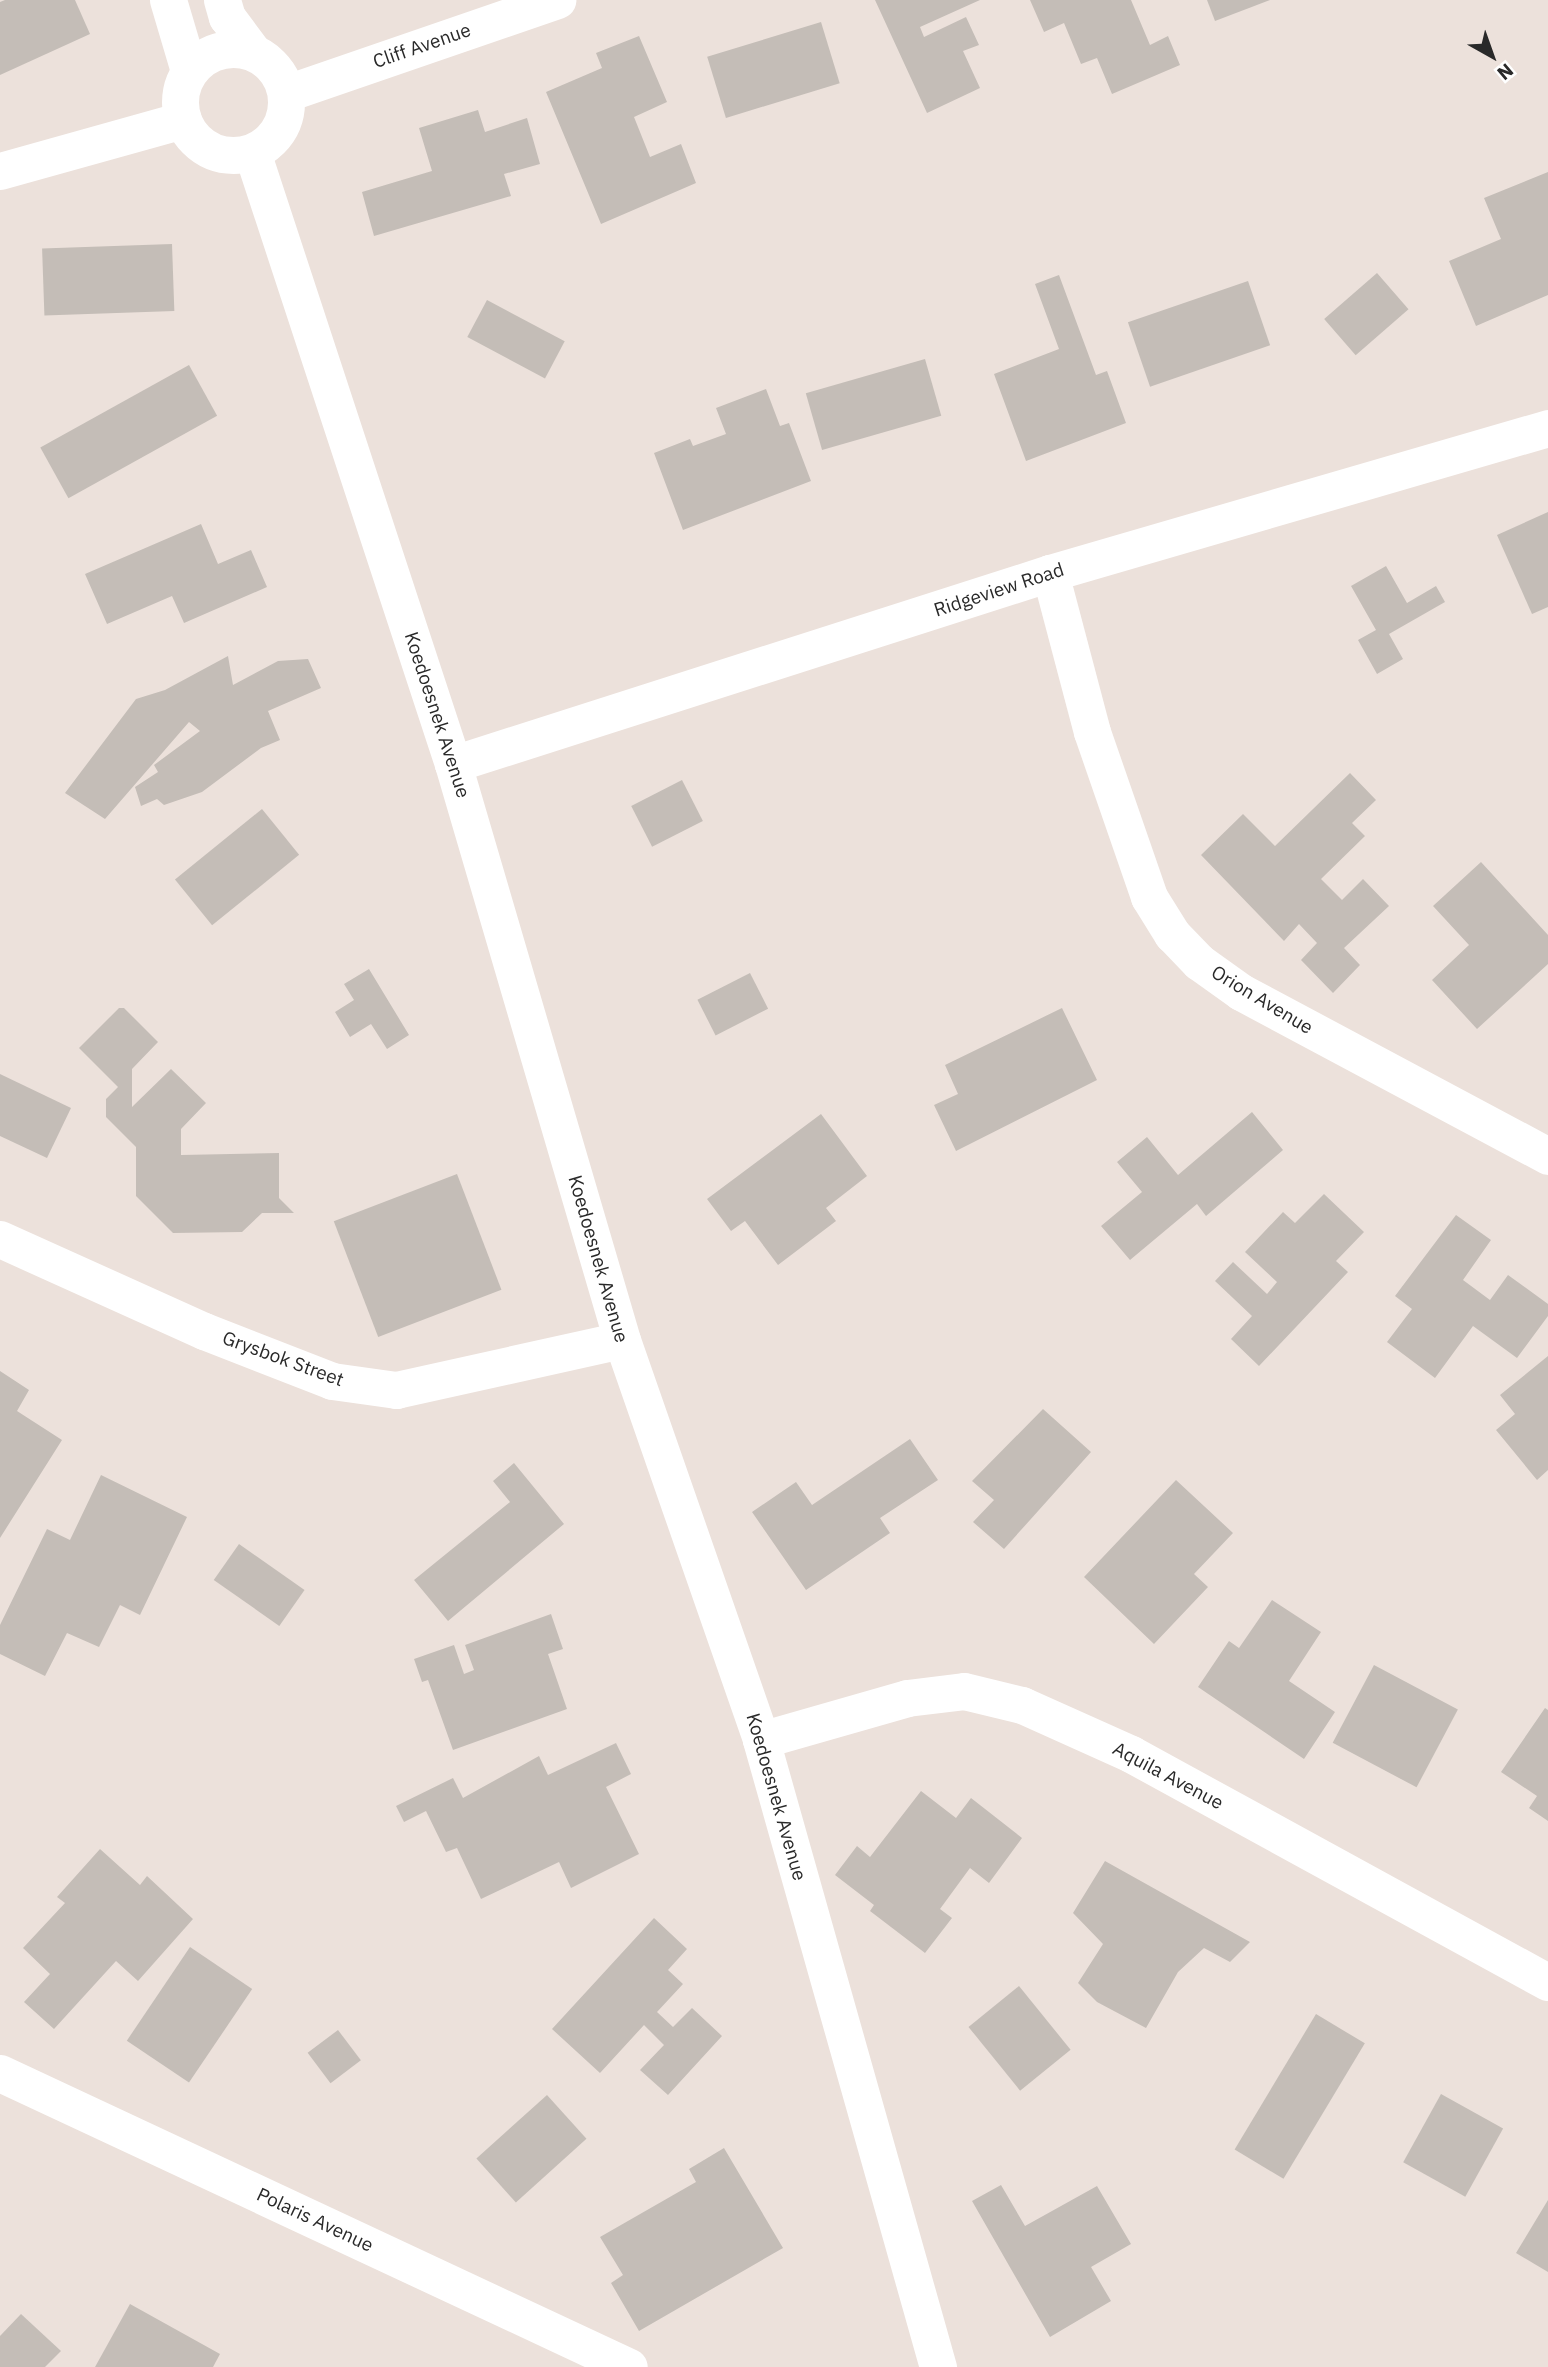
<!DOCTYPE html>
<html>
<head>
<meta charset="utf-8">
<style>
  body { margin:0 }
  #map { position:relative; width:1548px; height:2367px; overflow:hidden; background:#ece1db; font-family:"IBM Plex Sans",sans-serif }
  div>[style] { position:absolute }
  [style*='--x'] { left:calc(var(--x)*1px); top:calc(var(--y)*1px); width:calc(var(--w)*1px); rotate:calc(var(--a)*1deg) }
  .building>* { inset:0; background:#c4bdb7; transform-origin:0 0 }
  .minor>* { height:37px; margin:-18.5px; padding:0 18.5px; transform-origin:18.5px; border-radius:18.5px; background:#fff }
  .minor>.ring { margin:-18.5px; padding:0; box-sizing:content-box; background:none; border:37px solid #fff; border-radius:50% }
  span { translate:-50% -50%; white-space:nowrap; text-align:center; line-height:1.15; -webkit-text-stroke:5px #fff; paint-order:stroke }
  .street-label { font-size:19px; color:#292929 }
  .north { position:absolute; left:1457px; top:21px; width:70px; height:70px; -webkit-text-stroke:5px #fff; paint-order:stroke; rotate:140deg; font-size:19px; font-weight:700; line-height:28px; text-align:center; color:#292929 }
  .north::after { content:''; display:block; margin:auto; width:24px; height:32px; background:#292929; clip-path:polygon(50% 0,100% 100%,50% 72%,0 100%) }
</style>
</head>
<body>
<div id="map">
  <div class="building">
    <div style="clip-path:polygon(5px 0,75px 0,90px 34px,0 75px,0 2px)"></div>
    <div style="clip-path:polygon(875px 0,980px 0,920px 27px,924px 37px,966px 17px,979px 45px,963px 51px,980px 88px,927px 113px)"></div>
    <div style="clip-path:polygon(1030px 0,1131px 0,1150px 45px,1168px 36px,1180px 65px,1112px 94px,1097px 58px,1081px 64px,1064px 23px,1044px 32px)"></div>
    <div style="clip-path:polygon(1207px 0,1270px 0,1215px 21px)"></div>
    <div style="left:821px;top:22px;width:64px;height:119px;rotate:73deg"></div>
    <div style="clip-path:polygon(639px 36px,667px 102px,634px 117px,650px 157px,681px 144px,696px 183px,601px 224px,546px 92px,602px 68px,596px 53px)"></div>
    <div style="clip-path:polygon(478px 110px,485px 132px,527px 118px,540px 164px,504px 174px,511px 196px,374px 236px,362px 192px,432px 171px,419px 128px)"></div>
    <div style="clip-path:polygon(1548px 172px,1548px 295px,1476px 326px,1449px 261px,1501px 239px,1484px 198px)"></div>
    <div style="left:172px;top:244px;width:67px;height:130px;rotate:88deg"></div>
    <div style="left:1377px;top:273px;width:48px;height:70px;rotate:49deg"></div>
    <div style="clip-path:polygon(1059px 275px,1096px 375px,1107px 371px,1126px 423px,1026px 461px,994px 374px,1059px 349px,1035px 284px)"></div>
    <div style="left:1248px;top:281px;width:68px;height:127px;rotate:71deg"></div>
    <div style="left:487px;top:300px;width:88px;height:42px;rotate:28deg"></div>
    <div style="left:925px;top:359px;width:59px;height:124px;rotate:74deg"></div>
    <div style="left:189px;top:365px;width:58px;height:170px;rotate:61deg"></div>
    <div style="clip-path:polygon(766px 389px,780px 426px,789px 423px,811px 481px,683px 530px,654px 453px,690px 439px,693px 446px,726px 434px,716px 408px)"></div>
    <div style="clip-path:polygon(1548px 512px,1548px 607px,1532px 614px,1497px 535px)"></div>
    <div style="clip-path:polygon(201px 524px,218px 564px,251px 550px,267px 587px,184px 623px,172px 596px,107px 624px,85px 574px)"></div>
    <div style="clip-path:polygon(1386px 566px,1407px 603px,1436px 586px,1445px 602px,1389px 634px,1403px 659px,1377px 674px,1358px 640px,1376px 630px,1351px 586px)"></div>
    <div style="clip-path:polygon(228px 656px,233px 685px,278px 661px,308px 659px,321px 688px,268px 711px,280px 740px,261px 748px,202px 792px,164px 805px,157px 799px,141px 806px,135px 787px,158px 772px,154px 765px,200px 731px,189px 722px,105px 819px,65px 793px,136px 699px,165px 690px)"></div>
    <div style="clip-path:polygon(1350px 773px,1376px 800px,1352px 823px,1365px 836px,1321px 879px,1342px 900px,1363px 879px,1389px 906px,1344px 948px,1360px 965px,1333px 993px,1301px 960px,1317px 943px,1299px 924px,1284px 941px,1201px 855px,1243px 814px,1275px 846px)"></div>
    <div style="left:682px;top:780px;width:46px;height:57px;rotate:63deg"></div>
    <div style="left:262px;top:809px;width:59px;height:112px;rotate:51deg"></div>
    <div style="clip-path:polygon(1481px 862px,1548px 935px,1548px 964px,1477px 1029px,1432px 980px,1469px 945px,1433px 906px)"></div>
    <div style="clip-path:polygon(369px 969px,409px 1035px,387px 1049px,371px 1024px,350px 1037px,335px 1012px,354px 1000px,344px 984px)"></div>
    <div style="left:750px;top:973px;width:40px;height:59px;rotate:63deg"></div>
    <div style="clip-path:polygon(119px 1008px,124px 1008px,158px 1042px,132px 1069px,132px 1107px,171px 1069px,206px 1103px,181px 1129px,181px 1155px,279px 1153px,279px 1198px,294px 1213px,262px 1213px,242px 1232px,173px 1233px,136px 1196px,136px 1147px,106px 1117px,106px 1099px,118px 1087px,79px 1048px)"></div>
    <div style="clip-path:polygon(1062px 1008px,1097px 1080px,956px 1151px,934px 1105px,958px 1094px,945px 1065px)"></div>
    <div style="clip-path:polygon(0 1074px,71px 1108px,47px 1158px,0 1136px)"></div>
    <div style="clip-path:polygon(1252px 1112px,1283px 1150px,1206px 1216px,1197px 1204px,1130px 1260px,1101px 1226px,1142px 1192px,1117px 1162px,1147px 1137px,1178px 1175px)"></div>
    <div style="clip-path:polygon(821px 1114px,867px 1176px,826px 1208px,836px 1221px,778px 1265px,745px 1221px,731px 1231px,707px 1199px)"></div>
    <div style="left:457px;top:1174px;width:124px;height:132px;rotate:69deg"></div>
    <div style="clip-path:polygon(1324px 1194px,1364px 1232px,1336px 1261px,1348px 1272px,1259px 1366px,1231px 1339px,1252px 1316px,1215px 1281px,1233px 1262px,1267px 1294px,1277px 1282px,1245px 1252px,1283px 1212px,1295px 1223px)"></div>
    <div style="clip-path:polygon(1456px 1215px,1491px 1240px,1463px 1280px,1490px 1300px,1508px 1275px,1548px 1304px,1548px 1316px,1517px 1358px,1473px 1326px,1435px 1378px,1387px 1342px,1412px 1309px,1395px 1296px)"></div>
    <div style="clip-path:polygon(1548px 1356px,1548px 1470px,1537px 1480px,1496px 1430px,1515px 1414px,1500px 1395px)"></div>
    <div style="clip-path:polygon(0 1371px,29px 1390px,17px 1411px,62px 1440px,0 1538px)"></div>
    <div style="clip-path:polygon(1043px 1409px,1091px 1452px,1004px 1549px,973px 1522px,994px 1500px,972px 1481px)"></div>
    <div style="clip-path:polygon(910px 1439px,938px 1480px,880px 1518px,890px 1533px,806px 1590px,752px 1512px,796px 1482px,812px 1505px)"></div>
    <div style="clip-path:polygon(514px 1463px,564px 1524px,448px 1621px,414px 1580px,510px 1502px,493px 1481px)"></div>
    <div style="clip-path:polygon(101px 1475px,187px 1517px,140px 1615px,120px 1605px,99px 1647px,67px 1633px,45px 1676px,0 1654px,0 1625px,47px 1529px,70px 1540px)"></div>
    <div style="clip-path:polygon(1176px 1480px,1233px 1533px,1194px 1574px,1208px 1587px,1154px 1644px,1084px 1577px)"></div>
    <div style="left:239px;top:1544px;width:80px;height:44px;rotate:35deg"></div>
    <div style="clip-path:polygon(1272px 1600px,1321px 1632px,1289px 1681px,1335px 1712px,1304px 1759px,1198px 1687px,1229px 1641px,1239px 1648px)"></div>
    <div style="clip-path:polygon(551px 1614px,563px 1649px,548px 1654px,567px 1709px,453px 1750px,428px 1680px,422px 1682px,414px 1659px,454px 1645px,464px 1674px,474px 1670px,465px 1645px)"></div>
    <div style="left:1374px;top:1665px;width:95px;height:88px;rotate:28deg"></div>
    <div style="clip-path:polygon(1545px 1708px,1548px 1710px,1548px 1821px,1529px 1808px,1537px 1796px,1501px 1772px)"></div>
    <div style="clip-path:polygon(616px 1743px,631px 1774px,606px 1787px,639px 1854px,571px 1888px,559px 1862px,481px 1899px,457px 1848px,446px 1852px,426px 1811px,404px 1822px,396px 1806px,453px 1778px,463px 1798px,539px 1756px,548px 1775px)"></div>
    <div style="clip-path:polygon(921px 1791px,956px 1818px,971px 1798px,1022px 1838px,989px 1883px,970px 1868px,940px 1909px,952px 1918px,925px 1953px,870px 1911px,874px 1905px,835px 1875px,857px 1846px,870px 1857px)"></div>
    <div style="clip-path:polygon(100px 1849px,140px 1885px,147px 1876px,193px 1919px,138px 1981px,116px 1961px,54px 2029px,24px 2002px,50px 1974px,23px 1948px,65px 1903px,57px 1897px)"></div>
    <div style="clip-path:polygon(1105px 1861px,1250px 1942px,1230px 1962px,1204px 1948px,1178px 1972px,1146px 2028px,1097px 2002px,1078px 1983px,1103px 1944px,1073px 1913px)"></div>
    <div style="clip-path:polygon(654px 1918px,687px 1949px,668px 1970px,683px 1984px,657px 2012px,673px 2027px,692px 2008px,722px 2036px,668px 2095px,640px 2070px,664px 2045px,644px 2025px,600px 2073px,552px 2029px)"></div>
    <div style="left:190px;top:1947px;width:75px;height:113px;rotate:34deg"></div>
    <div style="left:1019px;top:1986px;width:82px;height:65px;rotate:51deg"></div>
    <div style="left:1316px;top:2014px;width:57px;height:158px;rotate:31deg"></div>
    <div style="left:338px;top:2030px;width:38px;height:38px;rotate:53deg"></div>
    <div style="left:1441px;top:2094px;width:71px;height:78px;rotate:29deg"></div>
    <div style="left:547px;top:2095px;width:59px;height:95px;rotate:48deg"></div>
    <div style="clip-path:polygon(724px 2148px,783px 2248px,639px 2331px,611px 2283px,623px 2275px,600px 2237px,696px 2182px,689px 2169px)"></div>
    <div style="clip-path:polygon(1001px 2185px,1025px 2226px,1097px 2186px,1131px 2244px,1091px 2267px,1111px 2301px,1050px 2337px,972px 2201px)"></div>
    <div style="clip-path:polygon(1548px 2200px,1548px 2272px,1516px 2253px)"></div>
    <div style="clip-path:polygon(130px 2304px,220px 2354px,213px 2367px,95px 2367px)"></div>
    <div style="clip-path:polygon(21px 2314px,61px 2351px,45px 2367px,0 2367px,0 2336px)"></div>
  </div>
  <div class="minor">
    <div style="--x:168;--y:0;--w:74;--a:73.5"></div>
    <div style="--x:222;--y:0;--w:18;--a:74"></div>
    <div style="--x:227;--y:17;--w:44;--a:53.4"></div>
    <div class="ring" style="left:180px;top:49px;width:69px;height:69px"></div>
    <div style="--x:287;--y:93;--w:286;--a:-19"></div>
    <div style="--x:252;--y:152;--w:644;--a:71.82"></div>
    <div style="--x:453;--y:764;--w:600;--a:73.65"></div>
    <div style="--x:622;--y:1340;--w:423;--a:70.8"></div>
    <div style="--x:761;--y:1740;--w:652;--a:74.24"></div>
    <div style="--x:0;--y:171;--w:190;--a:-15.6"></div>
    <div style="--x:1050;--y:573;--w:164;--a:75.2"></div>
    <div style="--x:1092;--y:732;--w:175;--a:70.9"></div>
    <div style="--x:1149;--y:897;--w:44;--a:58.1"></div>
    <div style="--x:1172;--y:934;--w:39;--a:46"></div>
    <div style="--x:1199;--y:962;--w:52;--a:35.5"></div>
    <div style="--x:1241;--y:992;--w:348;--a:28.1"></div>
    <div style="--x:453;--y:764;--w:627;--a:-17.74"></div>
    <div style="--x:1050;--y:573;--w:519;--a:-16.23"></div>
    <div style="--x:0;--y:1239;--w:224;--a:24.3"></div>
    <div style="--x:204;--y:1331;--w:137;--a:21.3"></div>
    <div style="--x:332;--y:1381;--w:65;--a:8"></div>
    <div style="--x:396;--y:1390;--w:231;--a:-12.5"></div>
    <div style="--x:761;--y:1740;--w:152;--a:-16"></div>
    <div style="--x:907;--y:1698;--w:57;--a:-7"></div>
    <div style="--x:964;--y:1691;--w:60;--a:13.6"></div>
    <div style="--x:1022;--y:1705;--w:120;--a:24.2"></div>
    <div style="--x:1131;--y:1754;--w:475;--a:28.7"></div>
    <div style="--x:0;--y:2073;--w:694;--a:25.05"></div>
  </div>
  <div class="street-label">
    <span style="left:422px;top:46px;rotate:-19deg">Cliff Avenue</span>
    <span style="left:999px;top:590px;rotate:-18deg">Ridgeview Road</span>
    <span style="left:437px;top:715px;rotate:72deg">Koedoesnek Avenue</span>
    <span style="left:1262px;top:1000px;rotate:31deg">Orion Avenue</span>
    <span style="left:598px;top:1259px;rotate:74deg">Koedoesnek Avenue</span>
    <span style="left:283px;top:1359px;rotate:20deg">Grysbok Street</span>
    <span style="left:1168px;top:1776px;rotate:28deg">Aquila Avenue</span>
    <span style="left:776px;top:1797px;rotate:74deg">Koedoesnek Avenue</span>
    <span style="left:315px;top:2220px;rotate:25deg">Polaris Avenue</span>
  </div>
  <div class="north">N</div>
</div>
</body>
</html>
